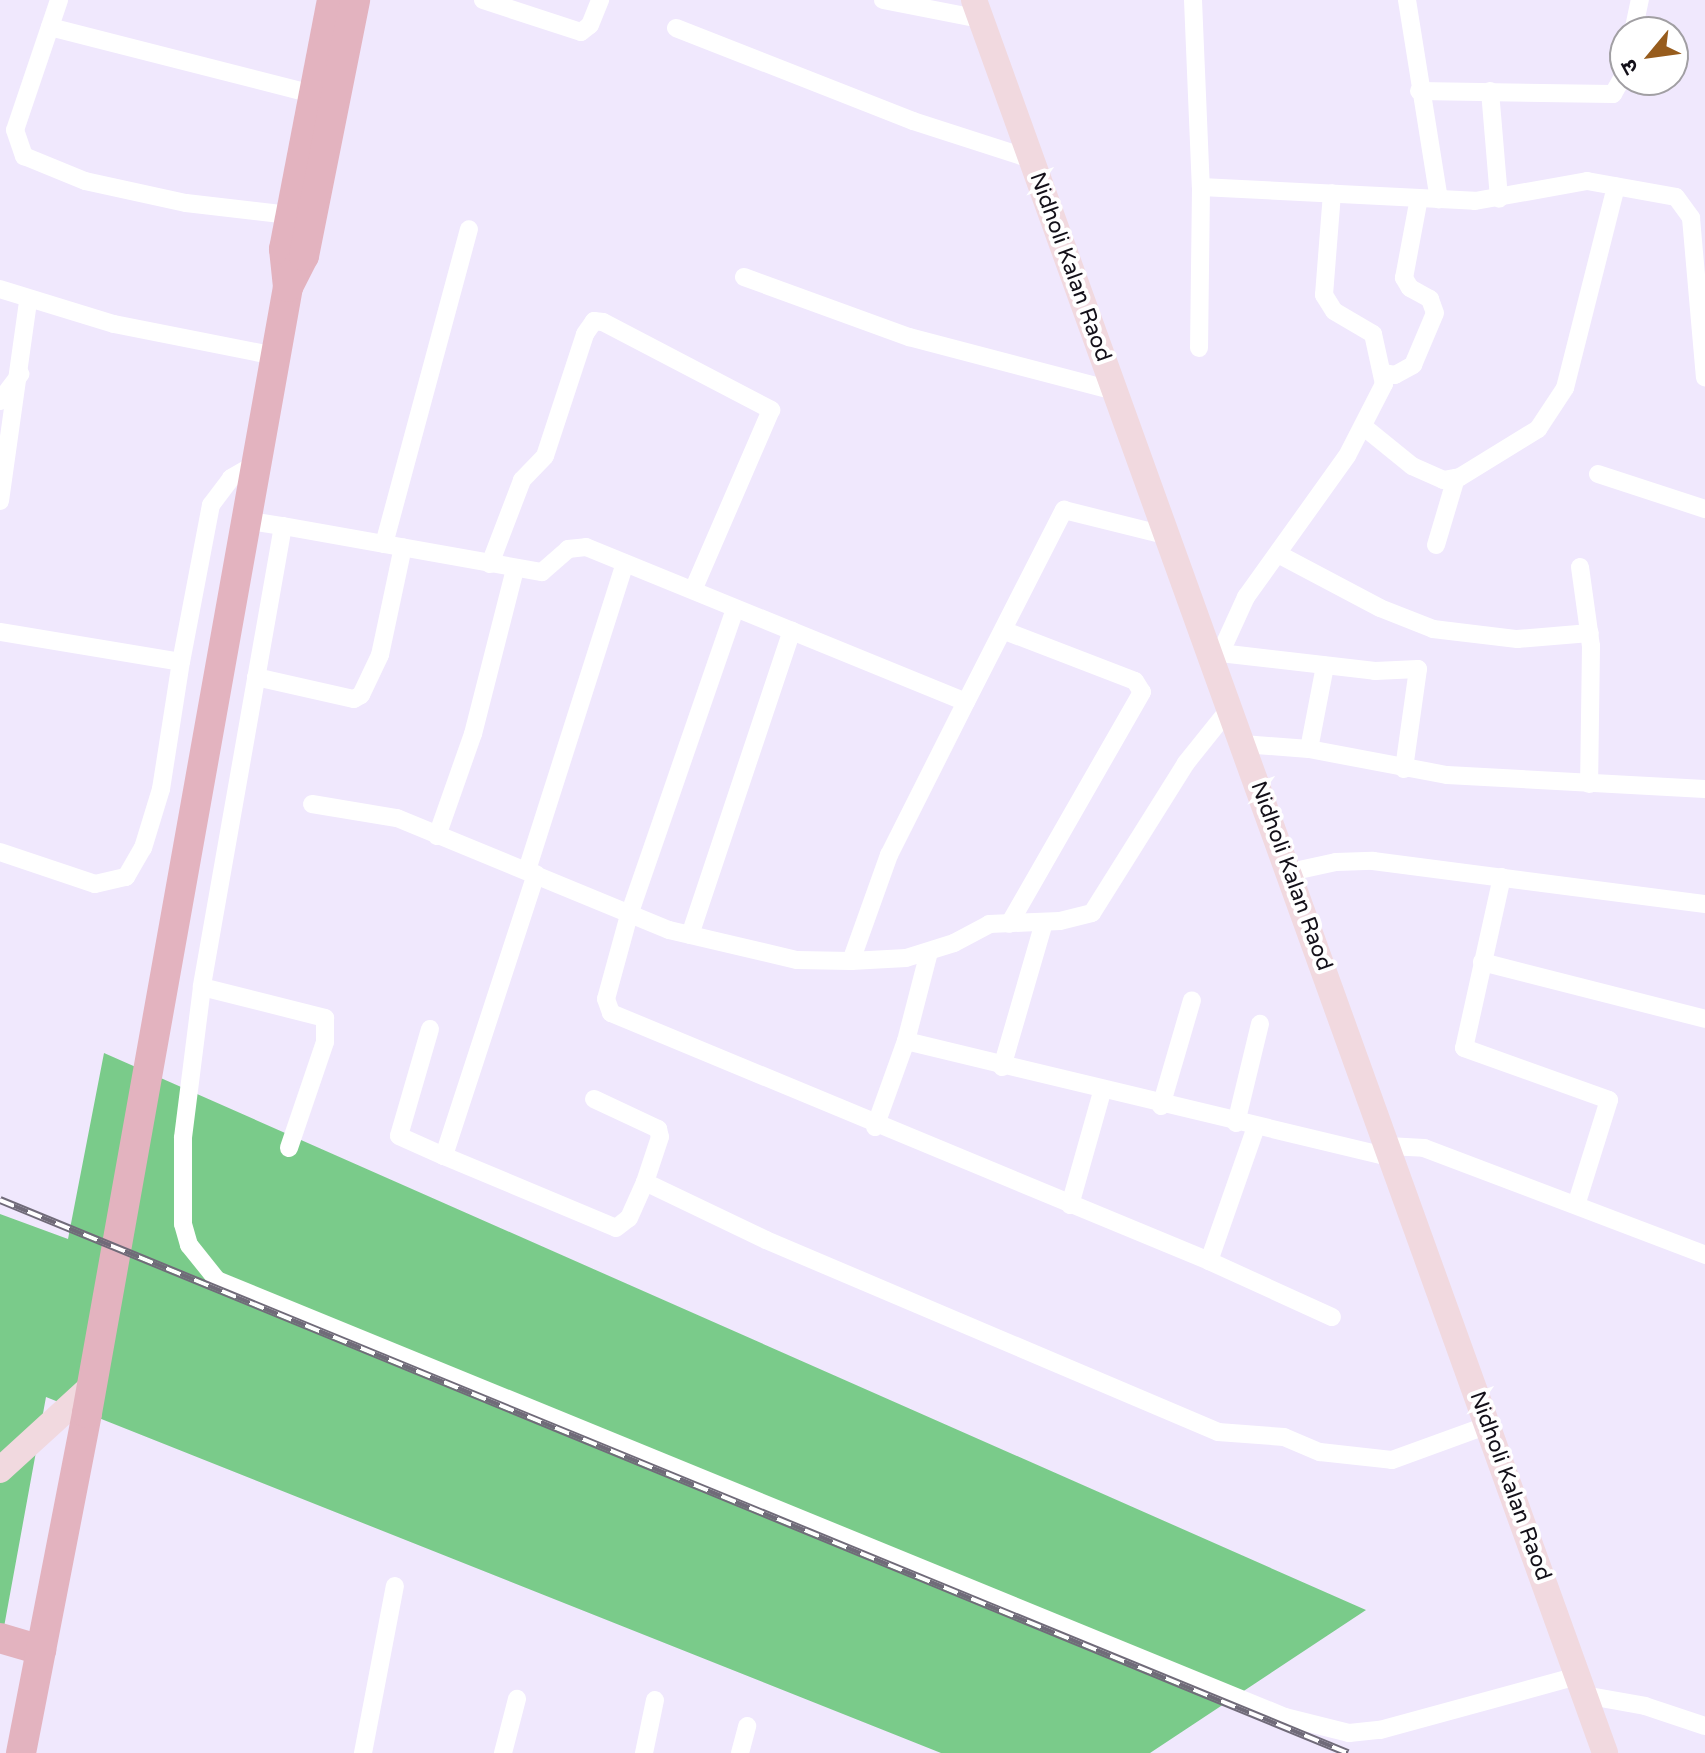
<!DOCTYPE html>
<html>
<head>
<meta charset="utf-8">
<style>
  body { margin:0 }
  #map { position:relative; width:1705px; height:1753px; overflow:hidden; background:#f0e8fd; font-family:"Varela Round","Noto Sans Devanagari",sans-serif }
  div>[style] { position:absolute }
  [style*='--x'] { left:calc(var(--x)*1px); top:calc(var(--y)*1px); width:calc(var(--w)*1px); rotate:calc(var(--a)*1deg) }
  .forest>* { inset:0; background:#7acb8a }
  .street>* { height:18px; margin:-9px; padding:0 9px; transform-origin:9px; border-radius:9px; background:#fff }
  .secondary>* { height:26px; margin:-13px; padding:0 13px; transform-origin:13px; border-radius:13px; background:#f1d9df }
  .primary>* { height:30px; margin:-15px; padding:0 15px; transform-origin:15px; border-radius:15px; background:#e3b3bf }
  .rail>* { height:8px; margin-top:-4px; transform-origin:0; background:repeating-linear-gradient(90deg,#fff 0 15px,#706b79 0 30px); box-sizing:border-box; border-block:2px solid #706b79 }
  span { translate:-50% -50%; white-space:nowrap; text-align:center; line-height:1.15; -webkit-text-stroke:8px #fff; paint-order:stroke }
  .street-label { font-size:22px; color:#131019 }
  .north { position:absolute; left:1609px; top:16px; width:80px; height:80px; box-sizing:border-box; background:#fff; border:2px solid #a19fa3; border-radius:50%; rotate:241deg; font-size:22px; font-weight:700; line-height:32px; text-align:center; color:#131019 }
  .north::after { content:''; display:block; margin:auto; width:28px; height:36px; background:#975c1d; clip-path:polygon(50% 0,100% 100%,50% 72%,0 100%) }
</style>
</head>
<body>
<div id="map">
  <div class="forest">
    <div style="clip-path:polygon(104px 1053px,1366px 1610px,1150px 1753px,941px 1753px,46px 1397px,0 1649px,0 1214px,68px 1239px)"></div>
  </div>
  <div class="street">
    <div style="--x:59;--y:0;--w:137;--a:108.7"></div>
    <div style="--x:15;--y:130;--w:28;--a:71"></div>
    <div style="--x:24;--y:156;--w:66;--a:22.3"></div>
    <div style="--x:85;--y:181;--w:103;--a:12.3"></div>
    <div style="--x:186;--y:203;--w:104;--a:6.6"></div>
    <div style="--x:483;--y:0;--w:103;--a:18.1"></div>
    <div style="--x:581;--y:32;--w:11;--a:-38"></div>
    <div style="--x:590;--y:25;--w:27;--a:-68"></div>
    <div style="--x:883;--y:0;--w:100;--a:11"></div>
    <div style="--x:1193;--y:0;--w:187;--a:87.6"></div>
    <div style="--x:1201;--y:187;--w:161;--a:90.7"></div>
    <div style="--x:1407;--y:0;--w:202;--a:80.9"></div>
    <div style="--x:50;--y:27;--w:271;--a:14.3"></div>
    <div style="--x:676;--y:28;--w:255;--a:21.4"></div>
    <div style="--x:913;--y:121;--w:124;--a:17.9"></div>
    <div style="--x:1633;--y:32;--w:33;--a:-78"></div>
    <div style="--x:1419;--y:91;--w:194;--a:0.9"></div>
    <div style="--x:1613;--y:94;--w:24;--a:-60"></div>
    <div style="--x:1490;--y:91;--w:108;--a:85.2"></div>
    <div style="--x:1201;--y:187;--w:274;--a:2.9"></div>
    <div style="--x:1475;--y:201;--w:114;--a:-10.1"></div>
    <div style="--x:1587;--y:181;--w:90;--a:10.2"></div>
    <div style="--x:1676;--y:197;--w:26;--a:54"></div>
    <div style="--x:1691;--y:218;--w:160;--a:85"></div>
    <div style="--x:744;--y:277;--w:176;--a:20"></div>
    <div style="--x:909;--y:337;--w:213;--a:14.7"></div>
    <div style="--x:0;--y:289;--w:119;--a:17.1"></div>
    <div style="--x:114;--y:324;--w:164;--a:11.2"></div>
    <div style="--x:1383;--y:373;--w:12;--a:9"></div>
    <div style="--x:1395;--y:375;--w:21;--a:-29"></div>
    <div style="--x:1413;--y:365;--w:56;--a:-67.1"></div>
    <div style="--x:1435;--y:313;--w:15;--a:-110"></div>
    <div style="--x:1430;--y:299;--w:23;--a:-151"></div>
    <div style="--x:1410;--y:288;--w:12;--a:-121"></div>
    <div style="--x:1404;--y:278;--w:81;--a:-79.4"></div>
    <div style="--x:0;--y:401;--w:34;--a:-53"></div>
    <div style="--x:1364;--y:427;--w:62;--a:39.1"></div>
    <div style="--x:1412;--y:466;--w:34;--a:24"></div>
    <div style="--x:1443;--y:480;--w:17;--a:-10"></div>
    <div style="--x:1460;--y:477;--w:92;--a:-31.6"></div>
    <div style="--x:1538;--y:429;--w:49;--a:-56.6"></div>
    <div style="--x:1565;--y:388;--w:208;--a:-75.8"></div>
    <div style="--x:1598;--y:474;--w:113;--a:18.1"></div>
    <div style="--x:0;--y:501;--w:202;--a:-82"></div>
    <div style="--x:244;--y:520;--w:39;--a:9"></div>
    <div style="--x:283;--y:526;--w:468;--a:100"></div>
    <div style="--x:202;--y:987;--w:152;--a:97.2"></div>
    <div style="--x:183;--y:1138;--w:86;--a:90"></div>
    <div style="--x:183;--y:1224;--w:22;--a:74"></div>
    <div style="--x:189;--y:1245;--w:45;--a:51.3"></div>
    <div style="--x:217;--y:1280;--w:1154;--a:22.25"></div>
    <div style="--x:1285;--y:1717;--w:66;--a:14"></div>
    <div style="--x:1349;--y:1733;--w:31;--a:-6"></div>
    <div style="--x:1380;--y:1730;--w:205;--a:-15.3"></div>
    <div style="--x:283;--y:526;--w:263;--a:10.1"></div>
    <div style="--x:542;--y:572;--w:35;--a:-41"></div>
    <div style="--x:568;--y:549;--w:18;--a:-6"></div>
    <div style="--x:586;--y:547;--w:410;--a:22.2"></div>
    <div style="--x:966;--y:702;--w:216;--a:-63"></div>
    <div style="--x:1064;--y:510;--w:107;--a:14"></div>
    <div style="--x:384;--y:544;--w:326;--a:-74.9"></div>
    <div style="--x:1436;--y:545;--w:70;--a:-73.4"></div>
    <div style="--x:1278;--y:554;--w:115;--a:27.9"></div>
    <div style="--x:1380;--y:608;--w:57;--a:21.6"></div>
    <div style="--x:1433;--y:629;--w:85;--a:6.8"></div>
    <div style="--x:1517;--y:639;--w:73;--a:-4.7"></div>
    <div style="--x:490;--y:564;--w:90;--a:-69.1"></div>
    <div style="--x:522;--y:480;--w:33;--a:-46"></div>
    <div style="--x:545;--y:456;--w:128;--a:-71.8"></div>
    <div style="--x:585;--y:334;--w:16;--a:-55"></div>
    <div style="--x:594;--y:321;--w:9;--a:6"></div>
    <div style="--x:603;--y:322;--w:190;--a:27.6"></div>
    <div style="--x:771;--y:410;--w:196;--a:113.4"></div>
    <div style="--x:1580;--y:567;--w:80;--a:82.1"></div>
    <div style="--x:1591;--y:646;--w:138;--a:90.8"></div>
    <div style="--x:735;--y:609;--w:324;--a:109.1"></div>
    <div style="--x:629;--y:915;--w:87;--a:105.3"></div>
    <div style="--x:606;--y:999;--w:15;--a:70"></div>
    <div style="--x:611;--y:1013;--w:647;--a:22.52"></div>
    <div style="--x:1209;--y:1261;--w:142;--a:-70.7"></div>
    <div style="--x:1005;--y:631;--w:139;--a:21"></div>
    <div style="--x:1135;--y:681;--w:13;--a:58"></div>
    <div style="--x:1142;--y:692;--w:267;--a:119.8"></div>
    <div style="--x:0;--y:632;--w:183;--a:9.4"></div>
    <div style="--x:181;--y:662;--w:160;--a:-79.2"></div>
    <div style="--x:211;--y:505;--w:34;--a:-53"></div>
    <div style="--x:231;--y:478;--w:28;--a:-30"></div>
    <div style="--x:1220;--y:653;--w:156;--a:6.6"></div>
    <div style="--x:1375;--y:671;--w:43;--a:-2.7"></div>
    <div style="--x:1418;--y:669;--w:101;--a:98"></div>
    <div style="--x:1215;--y:665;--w:75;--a:-65.5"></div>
    <div style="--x:1246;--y:597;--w:173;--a:-54.4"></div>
    <div style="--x:1347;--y:456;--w:81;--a:-62.8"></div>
    <div style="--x:1384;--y:384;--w:51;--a:-102.4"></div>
    <div style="--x:1373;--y:334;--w:45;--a:-149.5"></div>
    <div style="--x:1334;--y:311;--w:19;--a:-122"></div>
    <div style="--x:1324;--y:295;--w:102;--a:-85.5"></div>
    <div style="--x:256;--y:677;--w:100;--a:12.7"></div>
    <div style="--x:354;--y:699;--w:8;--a:-30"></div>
    <div style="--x:361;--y:695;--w:44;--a:-64.6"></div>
    <div style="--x:380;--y:655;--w:110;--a:-78"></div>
    <div style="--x:1243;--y:744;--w:66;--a:4.3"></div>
    <div style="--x:1309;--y:749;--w:140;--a:10.7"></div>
    <div style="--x:1447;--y:775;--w:258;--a:3.1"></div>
    <div style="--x:1309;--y:749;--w:85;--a:-79.1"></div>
    <div style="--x:312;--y:804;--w:86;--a:9.4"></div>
    <div style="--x:397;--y:818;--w:294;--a:22.4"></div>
    <div style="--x:669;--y:930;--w:131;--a:13.2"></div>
    <div style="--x:797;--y:960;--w:54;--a:1.1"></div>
    <div style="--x:851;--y:961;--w:113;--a:-70.3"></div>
    <div style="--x:889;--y:855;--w:171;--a:-63.3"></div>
    <div style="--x:437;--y:836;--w:108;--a:-70.6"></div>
    <div style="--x:473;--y:734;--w:170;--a:-75.7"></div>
    <div style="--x:0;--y:852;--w:100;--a:18.6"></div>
    <div style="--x:95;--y:884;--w:32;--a:-13"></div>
    <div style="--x:126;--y:877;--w:34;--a:-60"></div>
    <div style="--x:143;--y:848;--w:62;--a:-73"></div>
    <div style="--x:161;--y:789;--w:129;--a:-81.1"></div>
    <div style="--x:527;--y:870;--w:322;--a:-72.3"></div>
    <div style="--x:1290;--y:872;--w:47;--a:-12.3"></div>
    <div style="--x:1336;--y:862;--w:37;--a:-2"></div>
    <div style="--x:1373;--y:861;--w:335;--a:7.4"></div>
    <div style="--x:536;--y:874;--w:297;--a:108.1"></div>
    <div style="--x:444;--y:1156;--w:186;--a:22.7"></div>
    <div style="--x:616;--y:1228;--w:16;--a:-38"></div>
    <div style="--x:629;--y:1218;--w:39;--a:-66"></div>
    <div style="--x:645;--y:1182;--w:134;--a:25.6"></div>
    <div style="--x:766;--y:1240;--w:491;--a:23"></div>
    <div style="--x:1218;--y:1432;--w:66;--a:4.3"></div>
    <div style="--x:1284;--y:1437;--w:39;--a:23"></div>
    <div style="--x:1320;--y:1452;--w:72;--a:6.3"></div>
    <div style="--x:1392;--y:1460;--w:102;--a:-20"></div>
    <div style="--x:1502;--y:877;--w:175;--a:102.5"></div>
    <div style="--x:1464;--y:1048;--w:154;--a:19.7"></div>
    <div style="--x:1609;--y:1100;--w:110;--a:107.4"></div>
    <div style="--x:690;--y:935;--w:321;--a:-71.5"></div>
    <div style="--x:929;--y:952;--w:92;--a:104.5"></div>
    <div style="--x:906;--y:1041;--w:500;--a:13.5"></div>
    <div style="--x:851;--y:961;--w:55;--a:-3.1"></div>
    <div style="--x:906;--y:958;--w:50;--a:-17.4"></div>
    <div style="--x:954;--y:943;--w:40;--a:-28"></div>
    <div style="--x:989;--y:924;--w:71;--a:-2.4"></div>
    <div style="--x:1060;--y:921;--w:33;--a:-14"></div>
    <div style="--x:1092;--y:913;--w:177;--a:-57.9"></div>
    <div style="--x:1186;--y:763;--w:70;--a:-51.3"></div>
    <div style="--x:1482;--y:962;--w:230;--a:14.3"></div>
    <div style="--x:202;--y:987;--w:127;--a:14.1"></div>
    <div style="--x:325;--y:1018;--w:24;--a:90"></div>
    <div style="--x:325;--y:1042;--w:112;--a:108.8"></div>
    <div style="--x:430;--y:1029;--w:111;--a:106.2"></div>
    <div style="--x:399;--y:1136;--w:49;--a:24"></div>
    <div style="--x:1002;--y:1067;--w:151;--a:-73.8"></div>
    <div style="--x:594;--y:1099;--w:71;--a:25.1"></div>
    <div style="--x:658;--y:1129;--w:8;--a:76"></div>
    <div style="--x:660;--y:1137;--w:47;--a:108.4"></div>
    <div style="--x:1161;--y:1106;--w:110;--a:-73.7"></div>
    <div style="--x:1236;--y:1123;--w:102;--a:-76.4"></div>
    <div style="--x:875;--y:1127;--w:91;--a:-70.2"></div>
    <div style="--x:1388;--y:1146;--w:36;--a:3"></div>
    <div style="--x:1424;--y:1148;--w:301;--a:20.8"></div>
    <div style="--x:1070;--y:1205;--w:117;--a:-74.2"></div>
    <div style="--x:1209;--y:1261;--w:135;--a:24.5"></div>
    <div style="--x:1584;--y:1695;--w:62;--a:10.2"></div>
    <div style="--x:1645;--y:1706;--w:63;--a:18.4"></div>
    <div style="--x:363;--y:1753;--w:170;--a:-79.2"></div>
    <div style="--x:503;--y:1753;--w:56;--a:-75.5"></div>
    <div style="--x:644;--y:1753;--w:54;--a:-78.3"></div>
    <div style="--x:740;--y:1753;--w:28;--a:-75"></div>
  </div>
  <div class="secondary">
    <div style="--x:974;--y:0;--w:1863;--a:70.2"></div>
    <div style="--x:0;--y:1470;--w:123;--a:-42.4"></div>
  </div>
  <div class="primary">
    <div style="--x:288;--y:287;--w:38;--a:-96"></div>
    <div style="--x:284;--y:249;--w:254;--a:-79.1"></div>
    <div style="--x:0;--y:1638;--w:43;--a:16.3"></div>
    <div style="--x:21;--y:1753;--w:346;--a:-79"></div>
    <div style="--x:87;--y:1413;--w:1144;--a:-79.88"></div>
    <div style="--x:288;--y:287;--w:35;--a:-63"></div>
    <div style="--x:304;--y:256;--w:261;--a:-78.7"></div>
  </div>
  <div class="rail">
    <div style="--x:0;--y:1200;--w:1457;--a:22.31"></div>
  </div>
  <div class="street-label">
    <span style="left:1070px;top:267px;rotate:70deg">Nidholi Kalan Raod</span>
    <span style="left:1291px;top:876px;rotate:70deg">Nidholi Kalan Raod</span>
    <span style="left:1510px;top:1486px;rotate:70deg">Nidholi Kalan Raod</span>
  </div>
  <div class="north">उ</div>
</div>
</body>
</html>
